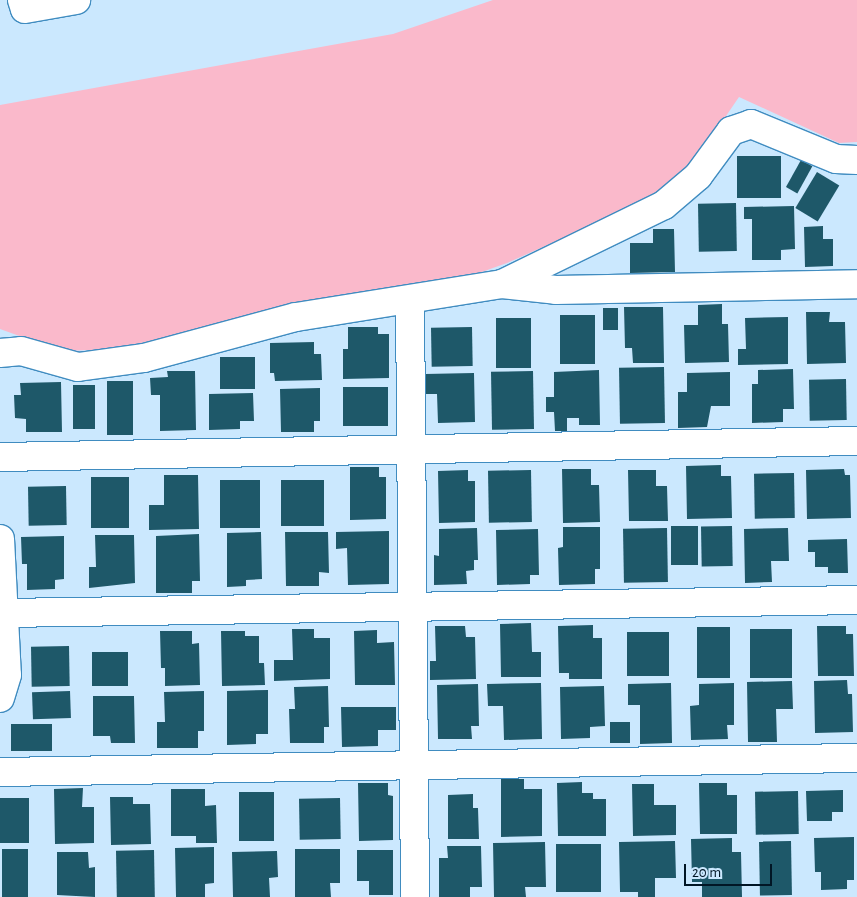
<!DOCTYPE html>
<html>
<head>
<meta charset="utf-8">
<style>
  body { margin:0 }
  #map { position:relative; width:857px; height:897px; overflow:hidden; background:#cbe8fe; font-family:"Alegreya Sans",sans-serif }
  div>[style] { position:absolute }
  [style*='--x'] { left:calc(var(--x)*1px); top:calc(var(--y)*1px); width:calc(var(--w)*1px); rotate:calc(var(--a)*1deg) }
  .green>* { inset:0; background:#fab9cb }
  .building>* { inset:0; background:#1e5869; transform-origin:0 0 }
  .roads { filter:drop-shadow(1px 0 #408cc0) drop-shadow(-1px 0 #408cc0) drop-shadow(0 1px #408cc0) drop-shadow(0 -1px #408cc0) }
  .minor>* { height:28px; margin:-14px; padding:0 14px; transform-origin:14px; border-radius:14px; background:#fff }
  span { translate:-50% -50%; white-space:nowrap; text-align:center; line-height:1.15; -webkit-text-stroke:5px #cbe8fe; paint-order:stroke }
  .scale { position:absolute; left:684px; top:864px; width:88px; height:22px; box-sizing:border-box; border:2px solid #011625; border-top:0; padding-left:6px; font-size:15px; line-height:18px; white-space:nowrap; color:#011625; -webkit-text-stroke:4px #cbe8fe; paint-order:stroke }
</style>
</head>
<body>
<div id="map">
  <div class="green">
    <div style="clip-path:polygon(493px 0,857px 0,857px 142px,839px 143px,739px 97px,687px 173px,635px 206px,507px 263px,462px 279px,318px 299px,117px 349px,61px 351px,0 329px,0 105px,393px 34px)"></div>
  </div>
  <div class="building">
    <div style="left:737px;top:156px;width:44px;height:42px"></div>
    <div style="left:801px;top:160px;width:13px;height:31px;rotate:29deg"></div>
    <div style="left:817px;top:172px;width:26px;height:42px;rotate:31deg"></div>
    <div style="left:736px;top:203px;width:48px;height:38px;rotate:89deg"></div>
    <div style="clip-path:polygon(794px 206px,795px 249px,781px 250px,781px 260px,752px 260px,752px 219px,744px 219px,744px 207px)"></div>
    <div style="clip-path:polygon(823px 226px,823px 239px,833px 239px,833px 266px,805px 267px,804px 227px)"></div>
    <div style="clip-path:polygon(653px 229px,674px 229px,675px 272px,630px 273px,630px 243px,653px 243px)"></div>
    <div style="clip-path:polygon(722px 304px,722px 324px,728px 324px,729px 362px,685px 363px,684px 325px,698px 325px,698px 305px)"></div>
    <div style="clip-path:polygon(624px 307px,663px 307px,664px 363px,633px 363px,632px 348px,625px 348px)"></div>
    <div style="left:603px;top:308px;width:15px;height:22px"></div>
    <div style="clip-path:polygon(806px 312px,830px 312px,829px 322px,845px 322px,846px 363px,807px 364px)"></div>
    <div style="left:595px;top:315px;width:49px;height:35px;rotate:90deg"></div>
    <div style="clip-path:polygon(788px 317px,788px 364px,738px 365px,738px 349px,746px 349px,745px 318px)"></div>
    <div style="left:496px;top:318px;width:35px;height:50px"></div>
    <div style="clip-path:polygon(348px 327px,378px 327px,378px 334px,389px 334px,389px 378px,343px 379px,343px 349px,348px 349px)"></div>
    <div style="left:472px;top:327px;width:39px;height:41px;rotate:89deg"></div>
    <div style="clip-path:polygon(314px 342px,314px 354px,321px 354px,322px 380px,275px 381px,274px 373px,270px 373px,270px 343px)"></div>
    <div style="left:255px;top:357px;width:32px;height:35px;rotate:90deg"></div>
    <div style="left:664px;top:367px;width:56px;height:45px;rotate:89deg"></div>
    <div style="clip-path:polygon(793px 369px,794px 409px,783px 409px,783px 422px,752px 423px,752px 384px,758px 384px,758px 370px)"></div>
    <div style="clip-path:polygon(599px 370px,600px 425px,579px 425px,579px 418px,567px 418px,567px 431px,555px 431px,554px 412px,546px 412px,546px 397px,554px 397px,554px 372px)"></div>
    <div style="clip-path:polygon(167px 371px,195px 371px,196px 430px,160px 431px,160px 395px,151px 395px,150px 378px,168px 377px)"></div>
    <div style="left:533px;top:371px;width:58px;height:42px;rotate:89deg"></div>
    <div style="clip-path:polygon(730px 372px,730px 406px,711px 406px,707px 427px,678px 428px,678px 392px,687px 392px,687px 373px)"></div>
    <div style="clip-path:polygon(474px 373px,475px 422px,438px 423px,437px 394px,426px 394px,425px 374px)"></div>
    <div style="left:846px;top:379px;width:41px;height:37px;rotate:89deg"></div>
    <div style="left:107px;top:381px;width:26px;height:54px"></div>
    <div style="clip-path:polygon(61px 382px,62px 432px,26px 432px,26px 419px,15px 418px,14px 395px,21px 395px,20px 383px)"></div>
    <div style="left:73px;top:385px;width:22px;height:44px"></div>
    <div style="left:388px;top:387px;width:39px;height:45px;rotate:90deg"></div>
    <div style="clip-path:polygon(320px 388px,320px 421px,314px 421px,314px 432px,281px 432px,280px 389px)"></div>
    <div style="clip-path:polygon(253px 393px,254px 421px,240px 421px,240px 429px,209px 430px,209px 394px)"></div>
    <div style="clip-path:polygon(721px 465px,721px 476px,731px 476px,732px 518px,687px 519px,686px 466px)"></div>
    <div style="clip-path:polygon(350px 467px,379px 467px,379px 477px,386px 477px,386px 519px,350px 520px)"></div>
    <div style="clip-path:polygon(562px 469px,591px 469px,591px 485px,599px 485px,600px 522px,563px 523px)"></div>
    <div style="clip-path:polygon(844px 469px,845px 475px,850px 475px,851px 518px,807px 519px,806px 470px)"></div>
    <div style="clip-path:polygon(468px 470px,468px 481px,475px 481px,475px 522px,439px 523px,438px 471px)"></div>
    <div style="left:531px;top:470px;width:52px;height:43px;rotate:89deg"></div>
    <div style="clip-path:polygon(628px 470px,656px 470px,656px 486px,667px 486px,668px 521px,629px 521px)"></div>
    <div style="left:794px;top:473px;width:45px;height:40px;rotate:89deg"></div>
    <div style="clip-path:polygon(164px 475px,198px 475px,199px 529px,149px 530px,149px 505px,164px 505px)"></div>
    <div style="left:129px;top:477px;width:51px;height:38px;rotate:90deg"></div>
    <div style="left:220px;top:480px;width:40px;height:48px"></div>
    <div style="left:281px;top:480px;width:43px;height:46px"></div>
    <div style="left:66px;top:486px;width:39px;height:38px;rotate:89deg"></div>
    <div style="left:698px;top:526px;width:39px;height:27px;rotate:90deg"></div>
    <div style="left:732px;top:526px;width:40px;height:31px;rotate:89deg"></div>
    <div style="clip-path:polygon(563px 527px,600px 527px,600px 569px,595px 569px,595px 584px,559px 585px,558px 548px,563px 547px)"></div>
    <div style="clip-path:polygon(477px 528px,478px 560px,474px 560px,474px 570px,466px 571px,467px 584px,434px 585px,434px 555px,439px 556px,439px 529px)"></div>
    <div style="left:667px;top:528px;width:54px;height:44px;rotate:89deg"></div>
    <div style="clip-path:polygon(788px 528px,789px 561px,771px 561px,772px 582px,745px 583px,744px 529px)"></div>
    <div style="clip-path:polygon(538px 529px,539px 575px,530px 575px,530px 584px,497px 585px,496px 530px)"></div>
    <div style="clip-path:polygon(389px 531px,389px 584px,348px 585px,347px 548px,336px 549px,336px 532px)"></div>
    <div style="clip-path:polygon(261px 532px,262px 579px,246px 580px,246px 586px,227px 587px,227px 533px)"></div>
    <div style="clip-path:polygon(285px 532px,328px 532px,329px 573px,319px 572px,319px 586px,286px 586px)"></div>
    <div style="clip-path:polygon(199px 534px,200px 581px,192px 581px,192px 593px,156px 593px,156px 536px)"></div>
    <div style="clip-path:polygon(95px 535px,134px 535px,135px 583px,89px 588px,89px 567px,96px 567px)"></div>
    <div style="clip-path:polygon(64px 536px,64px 579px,55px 580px,55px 589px,27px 590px,27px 564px,22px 564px,21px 537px)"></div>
    <div style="clip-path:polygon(847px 539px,848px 573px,828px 573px,828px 567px,815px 567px,815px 552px,808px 552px,808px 540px)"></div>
    <div style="clip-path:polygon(531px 623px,532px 652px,541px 652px,541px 677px,501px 677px,500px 624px)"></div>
    <div style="clip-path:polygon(593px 625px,593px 638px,602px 638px,602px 679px,569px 679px,569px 673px,559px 673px,558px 626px)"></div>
    <div style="clip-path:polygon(435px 626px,465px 626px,466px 637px,475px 637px,476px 679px,430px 680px,430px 661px,436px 661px)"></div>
    <div style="clip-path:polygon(817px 626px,846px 626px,846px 634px,853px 634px,854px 676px,818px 676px)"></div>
    <div style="left:730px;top:627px;width:51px;height:33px;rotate:90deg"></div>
    <div style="clip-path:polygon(292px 629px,314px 629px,314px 638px,330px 638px,330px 679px,274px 681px,274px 660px,293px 660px)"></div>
    <div style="left:792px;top:629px;width:49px;height:42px;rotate:90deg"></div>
    <div style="clip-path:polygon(377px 630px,377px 643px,394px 642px,395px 685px,355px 685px,354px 631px)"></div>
    <div style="clip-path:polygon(160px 631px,192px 631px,192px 644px,199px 643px,200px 685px,165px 686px,165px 668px,161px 668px)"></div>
    <div style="clip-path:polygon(221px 631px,245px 631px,245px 636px,259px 636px,259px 663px,264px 663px,265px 685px,222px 686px)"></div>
    <div style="left:627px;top:632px;width:42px;height:44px"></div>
    <div style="left:69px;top:646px;width:40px;height:38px;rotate:89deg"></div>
    <div style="left:128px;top:652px;width:34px;height:36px;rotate:90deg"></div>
    <div style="clip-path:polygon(847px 680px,848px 694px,852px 694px,853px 732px,815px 733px,814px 681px)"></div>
    <div style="clip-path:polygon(792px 681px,793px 709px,776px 709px,777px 742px,748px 742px,747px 682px)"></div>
    <div style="clip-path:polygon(541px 683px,542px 739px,504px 740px,503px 706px,488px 706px,487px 684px)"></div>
    <div style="clip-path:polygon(671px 683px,672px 743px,640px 744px,640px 705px,628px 705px,628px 684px)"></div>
    <div style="clip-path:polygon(734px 683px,734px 725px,727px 725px,728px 739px,691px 740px,690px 706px,699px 705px,699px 684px)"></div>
    <div style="clip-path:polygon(478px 684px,479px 726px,471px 726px,472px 739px,438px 739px,437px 685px)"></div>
    <div style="clip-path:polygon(328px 686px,329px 727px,324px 727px,324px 743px,290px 743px,289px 709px,295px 709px,294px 687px)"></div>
    <div style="clip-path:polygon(604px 686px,605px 726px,590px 727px,590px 738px,561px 739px,560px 687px)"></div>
    <div style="clip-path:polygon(268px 690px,268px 734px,256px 734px,256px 744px,227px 745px,227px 691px)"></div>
    <div style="left:70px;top:691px;width:27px;height:38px;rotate:88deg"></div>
    <div style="clip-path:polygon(204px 691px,204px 731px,198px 731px,198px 748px,157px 748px,157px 722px,165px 722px,164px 692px)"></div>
    <div style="clip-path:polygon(93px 696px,134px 696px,135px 743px,111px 743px,110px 736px,93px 736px)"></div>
    <div style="clip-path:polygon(341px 707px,396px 707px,396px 730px,378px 730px,378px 746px,342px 747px)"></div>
    <div style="left:610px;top:722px;width:20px;height:21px"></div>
    <div style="left:52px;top:724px;width:27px;height:41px;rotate:90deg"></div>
    <div style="clip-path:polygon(501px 779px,524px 779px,524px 789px,542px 789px,542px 836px,501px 837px)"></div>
    <div style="clip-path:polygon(582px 782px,582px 793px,593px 793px,593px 799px,606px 799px,606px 836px,558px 836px,557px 783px)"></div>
    <div style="clip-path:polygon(358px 783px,388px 783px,388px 795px,393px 796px,393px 840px,359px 841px)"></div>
    <div style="clip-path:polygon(699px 783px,727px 783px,727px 795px,737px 795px,737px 834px,700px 834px)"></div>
    <div style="clip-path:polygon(632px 784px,654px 784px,654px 805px,676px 805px,676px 835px,633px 836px)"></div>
    <div style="clip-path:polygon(83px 788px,82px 807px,94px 807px,94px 843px,55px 844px,54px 789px)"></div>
    <div style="clip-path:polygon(171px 789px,205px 789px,205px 806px,216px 805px,217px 843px,196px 843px,196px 836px,171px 836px)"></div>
    <div style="clip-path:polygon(843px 790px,843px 812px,832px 812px,832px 821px,807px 821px,806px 791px)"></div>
    <div style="left:798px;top:791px;width:43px;height:43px;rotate:89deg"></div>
    <div style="left:239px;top:792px;width:35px;height:49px"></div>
    <div style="clip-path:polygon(473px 794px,473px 808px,478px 808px,479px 839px,448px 839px,448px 795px)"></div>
    <div style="clip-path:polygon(110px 797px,133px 797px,133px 804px,150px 804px,151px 844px,111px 845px)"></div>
    <div style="left:0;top:798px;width:29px;height:45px"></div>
    <div style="left:340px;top:798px;width:41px;height:41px;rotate:89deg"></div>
    <div style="clip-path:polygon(854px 837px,854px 880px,847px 880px,847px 889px,821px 890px,821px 872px,815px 872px,814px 838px)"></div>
    <div style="clip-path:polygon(732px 838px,732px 852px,741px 852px,742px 897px,702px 897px,702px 882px,692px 882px,691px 839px)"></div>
    <div style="clip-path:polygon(675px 841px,676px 878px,655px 878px,655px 897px,638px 897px,638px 892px,620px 892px,619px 842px)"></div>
    <div style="left:791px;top:841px;width:54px;height:32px;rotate:89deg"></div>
    <div style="clip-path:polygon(545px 842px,546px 887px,525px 887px,526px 897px,494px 897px,493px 843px)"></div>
    <div style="left:601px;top:844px;width:48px;height:45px;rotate:90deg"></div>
    <div style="clip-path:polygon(447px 846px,481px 846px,482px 887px,470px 887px,470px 897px,439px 897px,439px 858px,448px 858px)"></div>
    <div style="clip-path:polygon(214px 847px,214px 883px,205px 884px,205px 897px,176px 897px,175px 848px)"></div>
    <div style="left:2px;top:849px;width:26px;height:48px"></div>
    <div style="clip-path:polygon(295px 849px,340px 849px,340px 883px,330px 883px,331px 897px,295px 897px)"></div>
    <div style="left:154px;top:850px;width:47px;height:38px;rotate:89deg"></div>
    <div style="clip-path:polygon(357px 850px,393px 850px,393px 895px,369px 895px,369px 881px,357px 881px)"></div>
    <div style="clip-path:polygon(277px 851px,278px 877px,269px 878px,270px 897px,233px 897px,232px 852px)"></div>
    <div style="clip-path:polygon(57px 852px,88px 852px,89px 868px,95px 867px,95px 897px,57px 895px)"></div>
  </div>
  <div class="roads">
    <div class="minor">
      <div style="--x:22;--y:0;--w:9;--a:72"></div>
      <div style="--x:25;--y:9;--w:52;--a:-10"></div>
      <div style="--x:502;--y:284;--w:54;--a:6.3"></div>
      <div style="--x:556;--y:290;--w:301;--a:-1.1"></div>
      <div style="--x:410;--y:301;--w:596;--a:89.52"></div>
      <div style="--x:0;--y:353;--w:21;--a:-5"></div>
      <div style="--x:21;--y:351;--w:59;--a:15.7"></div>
      <div style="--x:78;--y:367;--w:67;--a:-7.8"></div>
      <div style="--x:144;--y:358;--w:157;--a:-15.1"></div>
      <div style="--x:296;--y:317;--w:209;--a:-9.1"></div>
      <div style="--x:502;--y:284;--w:180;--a:-26"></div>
      <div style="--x:664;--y:205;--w:45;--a:-40.5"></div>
      <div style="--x:698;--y:176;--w:56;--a:-53.7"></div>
      <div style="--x:731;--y:131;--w:21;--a:-19"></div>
      <div style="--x:751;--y:124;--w:92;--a:22.4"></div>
      <div style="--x:836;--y:159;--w:21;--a:3"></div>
      <div style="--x:0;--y:457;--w:857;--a:-1.07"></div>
      <div style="--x:0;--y:539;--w:136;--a:87.1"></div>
      <div style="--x:7;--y:675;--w:24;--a:107"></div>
      <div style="--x:4;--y:613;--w:853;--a:-0.87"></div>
      <div style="--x:0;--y:772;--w:857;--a:-0.94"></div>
    </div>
  </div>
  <div class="scale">20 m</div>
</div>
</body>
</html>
